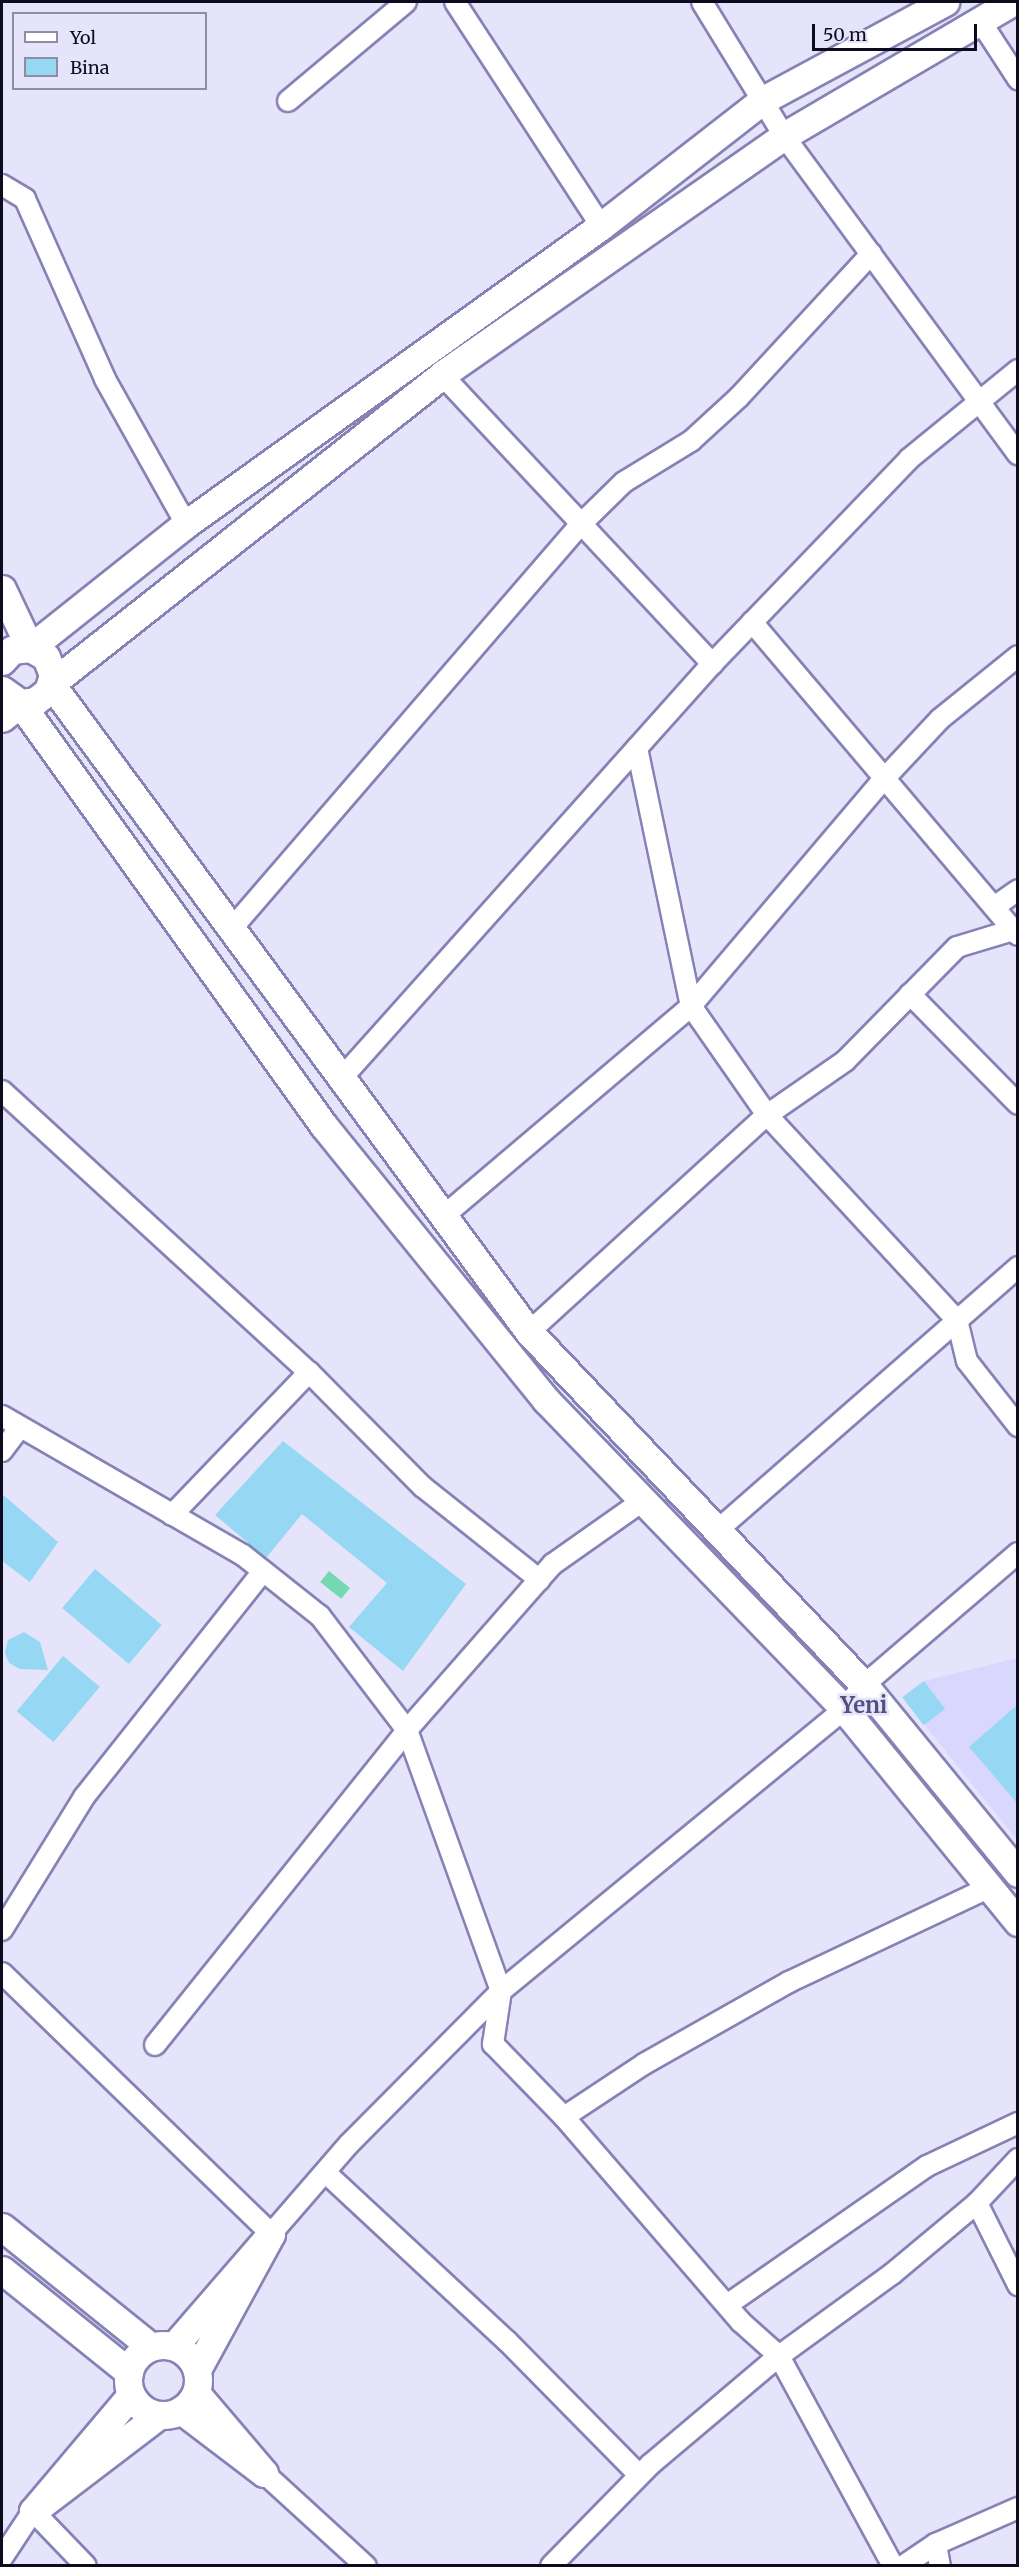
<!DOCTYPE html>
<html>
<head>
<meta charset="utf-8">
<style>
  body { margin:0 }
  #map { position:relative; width:1019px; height:2567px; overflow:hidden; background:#e5e4fb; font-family:Merriweather,serif }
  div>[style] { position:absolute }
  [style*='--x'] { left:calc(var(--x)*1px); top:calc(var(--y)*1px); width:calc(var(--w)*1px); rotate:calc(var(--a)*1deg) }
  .built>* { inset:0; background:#d9d7fd }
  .water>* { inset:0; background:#74d8b3; transform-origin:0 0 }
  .building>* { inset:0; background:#96d7f3; transform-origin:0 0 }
  .roads { filter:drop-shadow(2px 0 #8682b5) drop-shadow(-2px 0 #8682b5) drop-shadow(0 2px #8682b5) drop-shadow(0 -2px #8682b5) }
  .street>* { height:20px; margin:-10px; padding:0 10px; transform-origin:10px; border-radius:10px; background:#fff }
  .secondary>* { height:27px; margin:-13.5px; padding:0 13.5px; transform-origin:13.5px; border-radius:13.5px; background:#fff }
  .secondary>.ring { margin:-13.5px; padding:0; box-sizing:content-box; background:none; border:27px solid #fff; border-radius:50% }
  span { translate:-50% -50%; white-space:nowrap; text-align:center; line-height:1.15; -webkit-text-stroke:5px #e5e4fb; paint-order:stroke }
  .district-label { font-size:22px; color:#534f7e; font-weight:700 }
  .frame { position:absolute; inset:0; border:3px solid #0d0b1e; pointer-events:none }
  .legend { position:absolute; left:12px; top:12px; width:195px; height:78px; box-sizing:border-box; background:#e5e4fb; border:2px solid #8f8da3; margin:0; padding:8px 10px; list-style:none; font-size:18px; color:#0d0b1e }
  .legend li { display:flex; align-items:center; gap:12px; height:30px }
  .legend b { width:30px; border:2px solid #8f8da3 }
  .scale { position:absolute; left:812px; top:24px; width:165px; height:27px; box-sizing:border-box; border:3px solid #0d0b1e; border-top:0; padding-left:8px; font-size:18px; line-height:21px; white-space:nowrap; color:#0d0b1e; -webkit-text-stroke:4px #e5e4fb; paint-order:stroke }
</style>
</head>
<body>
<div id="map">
  <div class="built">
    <div style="clip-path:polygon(1017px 1658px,1017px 1840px,902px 1697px,924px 1681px)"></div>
  </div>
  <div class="water">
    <div style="left:329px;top:1571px;width:27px;height:14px;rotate:39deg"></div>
  </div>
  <div class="building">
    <div style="clip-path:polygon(283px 1441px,466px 1584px,403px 1671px,349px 1627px,387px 1583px,302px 1514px,266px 1558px,215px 1515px)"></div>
    <div style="clip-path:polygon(2px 1494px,58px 1542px,30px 1582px,2px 1561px)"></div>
    <div style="left:95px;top:1569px;width:87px;height:51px;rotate:40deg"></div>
    <div style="clip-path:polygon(24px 1632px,40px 1642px,48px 1670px,20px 1669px,9px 1663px,5px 1653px,8px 1640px)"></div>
    <div style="left:63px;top:1656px;width:48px;height:72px;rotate:40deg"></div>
    <div style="left:924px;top:1681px;width:35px;height:27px;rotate:53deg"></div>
    <div style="clip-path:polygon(1017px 1705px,1017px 1803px,969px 1747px)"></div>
  </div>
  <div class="roads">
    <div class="street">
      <div style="--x:455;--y:2;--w:267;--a:56.9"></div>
      <div style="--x:702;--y:2;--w:157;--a:58.5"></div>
      <div style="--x:784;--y:136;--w:395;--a:53.7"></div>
      <div style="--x:979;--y:19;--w:72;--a:57"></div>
      <div style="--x:288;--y:101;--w:154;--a:-40"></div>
      <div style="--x:2;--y:185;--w:27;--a:31"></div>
      <div style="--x:25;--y:199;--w:197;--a:66"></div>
      <div style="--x:105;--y:379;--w:166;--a:60.8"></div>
      <div style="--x:442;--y:375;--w:396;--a:46.9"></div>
      <div style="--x:752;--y:622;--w:404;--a:49.7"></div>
      <div style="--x:637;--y:748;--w:264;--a:78.2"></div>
      <div style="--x:691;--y:1006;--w:133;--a:55.1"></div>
      <div style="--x:767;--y:1115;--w:280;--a:47.2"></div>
      <div style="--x:957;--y:1320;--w:42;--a:76.3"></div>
      <div style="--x:967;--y:1361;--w:83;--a:51.9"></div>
      <div style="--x:994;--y:907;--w:29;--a:-35"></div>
      <div style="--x:234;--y:926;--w:528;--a:-49.22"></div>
      <div style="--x:579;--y:526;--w:63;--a:-44.4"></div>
      <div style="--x:624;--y:482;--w:79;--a:-31.5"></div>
      <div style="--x:691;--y:441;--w:65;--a:-42.5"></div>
      <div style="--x:739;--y:397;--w:195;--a:-47.3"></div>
      <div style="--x:910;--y:994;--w:154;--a:45.5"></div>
      <div style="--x:340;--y:1080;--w:558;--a:-48.2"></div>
      <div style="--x:712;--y:664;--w:284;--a:-46.1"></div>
      <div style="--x:909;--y:459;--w:141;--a:-39.2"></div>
      <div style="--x:2;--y:1091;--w:416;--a:42.5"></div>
      <div style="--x:309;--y:1372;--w:162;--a:45.3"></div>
      <div style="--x:423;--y:1487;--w:149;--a:38.5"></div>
      <div style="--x:446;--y:1214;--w:321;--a:-40.3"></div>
      <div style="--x:691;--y:1006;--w:297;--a:-49.7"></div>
      <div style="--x:883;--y:780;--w:83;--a:-46.9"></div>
      <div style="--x:940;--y:719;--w:100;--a:-38.9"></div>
      <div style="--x:529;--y:1332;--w:322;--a:-42.4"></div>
      <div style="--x:767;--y:1115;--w:95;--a:-34.7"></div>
      <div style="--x:845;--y:1061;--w:160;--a:-45.5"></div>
      <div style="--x:957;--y:947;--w:59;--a:-16.9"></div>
      <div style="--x:1013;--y:930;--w:7;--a:45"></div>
      <div style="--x:2;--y:1416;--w:278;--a:30"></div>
      <div style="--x:243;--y:1555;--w:98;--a:38.4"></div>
      <div style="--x:320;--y:1616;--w:143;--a:52.7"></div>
      <div style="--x:407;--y:1730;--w:277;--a:70.2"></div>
      <div style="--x:501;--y:1991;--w:54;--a:98.6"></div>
      <div style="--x:493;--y:2044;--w:102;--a:45.8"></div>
      <div style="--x:564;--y:2117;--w:271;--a:49.2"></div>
      <div style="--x:741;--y:2322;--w:51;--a:41.8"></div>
      <div style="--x:779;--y:2356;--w:239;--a:61.5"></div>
      <div style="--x:2;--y:1451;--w:30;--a:-53"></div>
      <div style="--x:172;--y:1515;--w:198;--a:-46.2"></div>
      <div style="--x:719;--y:1529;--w:398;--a:-41.2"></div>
      <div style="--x:2;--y:1930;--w:156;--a:-58.3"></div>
      <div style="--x:84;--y:1797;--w:288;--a:-51.6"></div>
      <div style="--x:2;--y:1973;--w:375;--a:44.1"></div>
      <div style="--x:271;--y:2234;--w:119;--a:-49.1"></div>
      <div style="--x:349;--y:2144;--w:216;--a:-45.2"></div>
      <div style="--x:501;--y:1991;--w:444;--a:-39.4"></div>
      <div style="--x:844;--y:1709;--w:31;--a:-50"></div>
      <div style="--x:864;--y:1685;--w:203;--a:-40.6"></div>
      <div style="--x:155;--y:2045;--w:403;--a:-51.3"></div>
      <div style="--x:407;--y:1730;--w:221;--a:-48.7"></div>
      <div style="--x:553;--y:1564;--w:108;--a:-35.2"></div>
      <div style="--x:564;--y:2117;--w:96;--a:-33.5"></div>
      <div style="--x:644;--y:2064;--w:167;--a:-29.5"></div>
      <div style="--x:789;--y:1982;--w:222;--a:-25.3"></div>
      <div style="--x:326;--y:2173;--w:247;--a:42.9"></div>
      <div style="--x:507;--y:2341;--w:188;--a:45.4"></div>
      <div style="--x:977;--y:2203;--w:92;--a:63.4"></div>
      <div style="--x:727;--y:2305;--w:244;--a:-34.8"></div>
      <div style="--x:927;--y:2166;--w:101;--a:-25.3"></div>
      <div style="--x:264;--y:2473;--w:138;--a:42.4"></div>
      <div style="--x:936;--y:2544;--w:22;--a:80"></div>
      <div style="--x:2;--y:2558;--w:56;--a:-56.6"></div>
      <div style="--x:33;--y:2511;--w:76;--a:46.1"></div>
      <div style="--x:551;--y:2566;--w:143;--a:-45.6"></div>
      <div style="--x:651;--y:2464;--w:167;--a:-40.2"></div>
      <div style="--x:779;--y:2356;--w:140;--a:-36"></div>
      <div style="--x:892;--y:2274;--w:111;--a:-39.9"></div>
      <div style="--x:977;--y:2203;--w:60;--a:-47"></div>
      <div style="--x:903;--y:2566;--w:40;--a:-34"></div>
      <div style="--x:936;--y:2544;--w:90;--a:-23.7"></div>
    </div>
    <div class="secondary">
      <div style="--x:1012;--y:2;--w:264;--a:149.6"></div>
      <div style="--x:784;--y:136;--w:417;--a:145.1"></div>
      <div style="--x:442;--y:375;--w:498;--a:141.7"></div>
      <div style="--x:51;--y:684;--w:805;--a:53.59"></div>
      <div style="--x:529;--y:1332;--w:487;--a:46.5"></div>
      <div style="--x:864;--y:1685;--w:243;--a:50.7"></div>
      <div style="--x:2;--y:589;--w:65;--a:64.6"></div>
      <div style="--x:30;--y:648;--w:199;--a:-38.5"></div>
      <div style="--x:186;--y:524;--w:511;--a:-35.68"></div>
      <div style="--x:601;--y:226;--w:205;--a:-37.9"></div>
      <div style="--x:763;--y:100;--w:207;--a:-28.3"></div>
      <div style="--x:2;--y:661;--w:15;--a:-48"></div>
      <div style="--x:12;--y:650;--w:18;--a:-6"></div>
      <div style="--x:30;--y:648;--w:18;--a:29"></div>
      <div style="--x:46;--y:657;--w:19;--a:69"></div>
      <div style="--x:53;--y:675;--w:17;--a:107"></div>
      <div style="--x:48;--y:691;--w:16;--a:142"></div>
      <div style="--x:35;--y:701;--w:15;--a:172"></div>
      <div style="--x:20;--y:703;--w:22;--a:-144"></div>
      <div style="--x:2;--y:718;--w:23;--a:-40"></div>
      <div style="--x:20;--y:703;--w:521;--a:54.3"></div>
      <div style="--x:324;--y:1126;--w:353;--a:51"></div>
      <div style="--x:546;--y:1400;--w:429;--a:46"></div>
      <div style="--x:844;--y:1709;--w:275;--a:50.8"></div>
      <div style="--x:2;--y:2227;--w:191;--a:38.8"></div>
      <div style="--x:2;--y:2270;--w:163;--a:38.8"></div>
      <div class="ring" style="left:128px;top:2345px;width:43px;height:43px"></div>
      <div style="--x:174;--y:2346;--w:148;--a:-49.1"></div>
      <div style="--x:271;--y:2234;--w:155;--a:118.6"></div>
      <div style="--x:131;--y:2395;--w:152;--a:130.2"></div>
      <div style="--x:33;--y:2511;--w:158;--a:-37.3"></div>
      <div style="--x:181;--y:2410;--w:104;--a:37.2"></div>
      <div style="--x:264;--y:2473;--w:105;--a:-130.4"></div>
    </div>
  </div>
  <div class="district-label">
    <span style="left:864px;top:1706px">Yeni</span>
  </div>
  <div class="frame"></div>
  <ul class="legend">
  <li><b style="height:8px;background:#fff"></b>Yol</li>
  <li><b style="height:16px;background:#96d7f3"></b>Bina</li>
  </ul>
  <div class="scale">50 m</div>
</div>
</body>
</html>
